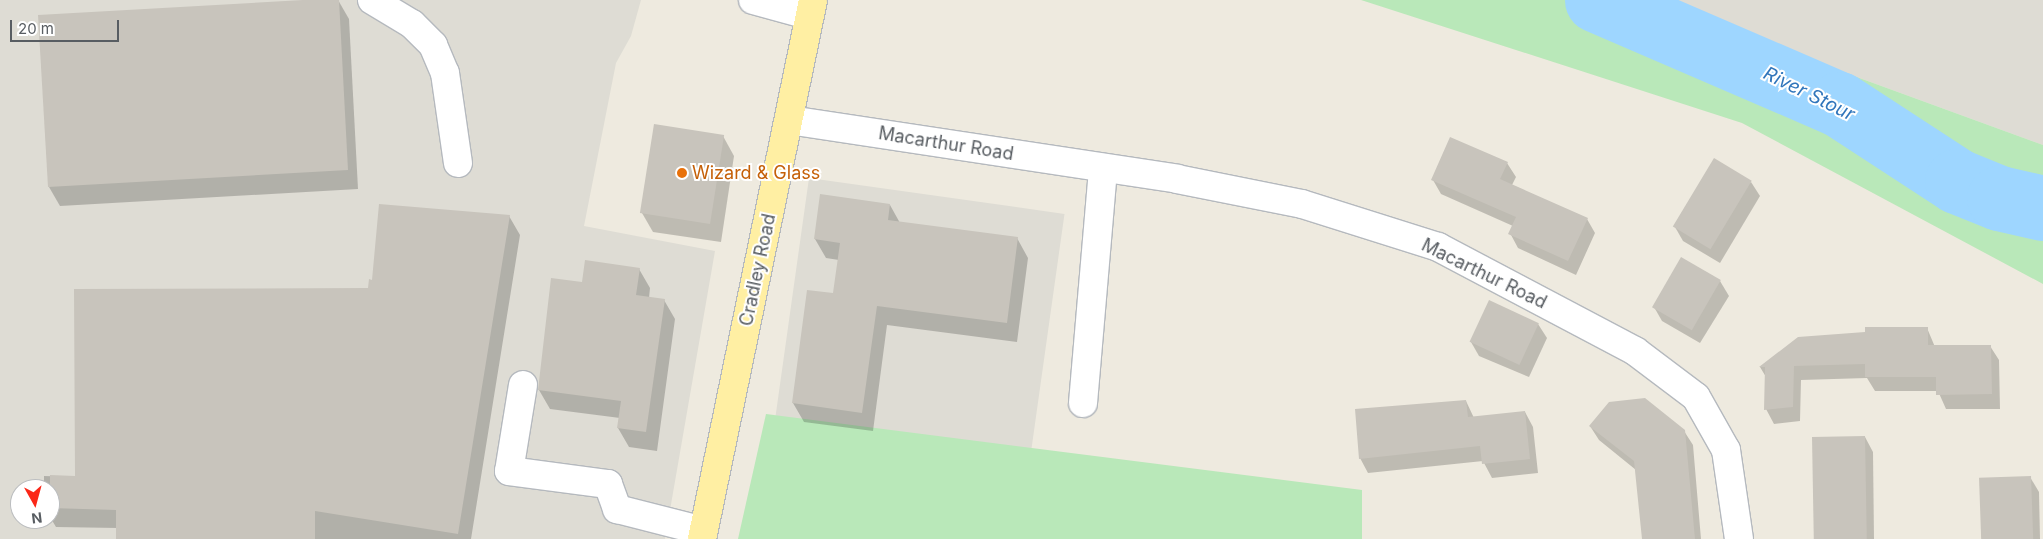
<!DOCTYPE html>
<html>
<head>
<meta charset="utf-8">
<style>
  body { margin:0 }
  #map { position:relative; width:2043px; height:539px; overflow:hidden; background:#eeeadf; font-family:Inter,sans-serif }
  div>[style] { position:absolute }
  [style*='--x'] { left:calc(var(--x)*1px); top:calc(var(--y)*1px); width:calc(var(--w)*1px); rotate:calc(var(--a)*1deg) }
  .industrial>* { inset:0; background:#dedcd4; transform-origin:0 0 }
  .green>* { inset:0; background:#b9e8b9 }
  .shadow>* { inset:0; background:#0003 }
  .river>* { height:65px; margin:-32.5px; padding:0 32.5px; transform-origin:32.5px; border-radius:32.5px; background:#9ed6ff }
  .building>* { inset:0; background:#c8c4bc; transform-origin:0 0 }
  .roads { filter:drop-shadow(1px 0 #b5b9be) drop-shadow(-1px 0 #b5b9be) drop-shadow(0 1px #b5b9be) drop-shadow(0 -1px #b5b9be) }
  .minor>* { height:28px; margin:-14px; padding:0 14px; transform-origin:14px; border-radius:14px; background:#fff }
  .major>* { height:28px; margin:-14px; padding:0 14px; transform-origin:14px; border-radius:14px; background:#ffefa3 }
  .dots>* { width:14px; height:14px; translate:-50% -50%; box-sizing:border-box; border:2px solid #fff; border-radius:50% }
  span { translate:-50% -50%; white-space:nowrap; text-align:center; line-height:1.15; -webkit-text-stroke:4px #fff; paint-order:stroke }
  .street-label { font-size:18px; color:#585d62 }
  .food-label { font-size:18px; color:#c56008 }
  .left { translate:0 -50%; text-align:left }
  .water-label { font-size:19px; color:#3176bb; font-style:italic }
  .north { position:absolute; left:10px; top:479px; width:50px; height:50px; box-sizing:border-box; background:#fff; border:1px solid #bcbec0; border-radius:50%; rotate:173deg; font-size:14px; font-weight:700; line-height:20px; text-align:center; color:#585d62 }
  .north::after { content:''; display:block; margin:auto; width:18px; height:22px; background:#fb2718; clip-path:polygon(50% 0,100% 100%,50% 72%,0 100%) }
  .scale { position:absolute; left:10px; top:20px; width:109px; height:22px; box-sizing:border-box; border:2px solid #585d62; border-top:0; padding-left:6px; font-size:15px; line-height:18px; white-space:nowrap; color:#585d62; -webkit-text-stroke:4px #fff; paint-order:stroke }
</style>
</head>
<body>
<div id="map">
  <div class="industrial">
    <div style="clip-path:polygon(evenodd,0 0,641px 0,631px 36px,616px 63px,584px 226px,715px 251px,665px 539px,0 539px,0 0,20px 489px,50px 489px,50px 519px,20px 519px,20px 489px)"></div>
    <div style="clip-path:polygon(1646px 0,2043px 0,2043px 145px)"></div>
    <div style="left:809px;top:178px;width:258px;height:240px;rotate:8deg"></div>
  </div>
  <div class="green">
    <div style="clip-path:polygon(1361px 0,1646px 0,2043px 145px,2043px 284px,1742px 123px)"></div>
    <div style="clip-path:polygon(766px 414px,1362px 490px,1362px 539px,738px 539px)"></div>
  </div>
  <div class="shadow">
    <div style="clip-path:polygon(325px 0,338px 0,349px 19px,358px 189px,60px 206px,49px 187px)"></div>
    <div style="clip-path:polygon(723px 136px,734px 156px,721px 242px,653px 232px,642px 213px)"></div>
    <div style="clip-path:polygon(1507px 163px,1516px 177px,1512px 185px,1587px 219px,1595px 233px,1576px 275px,1518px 248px,1510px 233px,1513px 226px,1441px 194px,1433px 180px)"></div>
    <div style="clip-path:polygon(1751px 182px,1760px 196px,1720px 263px,1683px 241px,1675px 227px)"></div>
    <div style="clip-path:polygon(890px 205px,900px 223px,1017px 238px,1028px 258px,1017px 342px,887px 325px,873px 431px,804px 422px,793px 403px,834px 295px,839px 260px,826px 258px,815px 239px)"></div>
    <div style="clip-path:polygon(509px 216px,520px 235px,471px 539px,118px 539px,118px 528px,56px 527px,50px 517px,50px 489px,44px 489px,44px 476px,77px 477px,369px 289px,373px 281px)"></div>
    <div style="clip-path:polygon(1682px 259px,1720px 281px,1729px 296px,1700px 343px,1662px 321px,1654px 307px)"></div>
    <div style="clip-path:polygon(639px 269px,650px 288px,649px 298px,664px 300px,675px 319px,657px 451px,629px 447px,618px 428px,620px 418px,550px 409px,539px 390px,583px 284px)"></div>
    <div style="clip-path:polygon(1538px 324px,1547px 338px,1529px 377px,1479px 356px,1471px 342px)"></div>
    <div style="clip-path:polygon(1927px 328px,1935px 347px,1990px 346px,1999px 360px,2000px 409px,1946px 409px,1938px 391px,1875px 391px,1867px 378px,1801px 380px,1800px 421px,1774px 424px,1766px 409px,1766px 377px,1760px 367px,1799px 338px)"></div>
    <div style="clip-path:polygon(1466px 401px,1474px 418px,1525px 412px,1533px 427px,1538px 473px,1492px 478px,1483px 461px,1368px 473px,1360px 458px)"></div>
    <div style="clip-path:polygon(1590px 426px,1684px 431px,1693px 445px,1701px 539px,1643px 539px,1636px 470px,1599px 440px)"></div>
    <div style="clip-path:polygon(1865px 437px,1873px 452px,1874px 539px,1814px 539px)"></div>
    <div style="clip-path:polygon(2030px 477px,2039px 492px,2040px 539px,1982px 539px)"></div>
  </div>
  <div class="river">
    <div style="--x:1597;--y:0;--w:263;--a:23.3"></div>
    <div style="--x:1839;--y:104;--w:141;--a:33.1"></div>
    <div style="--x:1957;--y:181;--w:45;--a:22"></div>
    <div style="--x:1999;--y:198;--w:45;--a:12.8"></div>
  </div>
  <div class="building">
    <div style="clip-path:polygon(303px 0,339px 0,348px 170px,48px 187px,38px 15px)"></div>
    <div style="left:654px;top:124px;width:71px;height:90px;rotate:9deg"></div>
    <div style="clip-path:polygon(1450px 137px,1508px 162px,1500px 179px,1588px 218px,1568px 261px,1508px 234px,1516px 217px,1431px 180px)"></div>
    <div style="left:1714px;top:158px;width:44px;height:80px;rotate:31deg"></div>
    <div style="clip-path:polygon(820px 194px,890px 204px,888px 220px,1018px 237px,1007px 323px,877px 306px,862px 413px,792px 403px,807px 290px,833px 293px,840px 243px,814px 239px)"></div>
    <div style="clip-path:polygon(379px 204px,510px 215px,458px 534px,315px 511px,315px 539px,116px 539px,116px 510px,50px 508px,50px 475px,75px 476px,74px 289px,368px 288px,369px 279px,372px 280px)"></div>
    <div style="left:1681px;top:257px;width:46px;height:58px;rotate:30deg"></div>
    <div style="clip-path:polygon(585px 260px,640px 268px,636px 295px,665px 299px,646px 432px,617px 428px,621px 401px,538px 390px,551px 278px,582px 282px)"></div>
    <div style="left:1489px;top:300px;width:55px;height:46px;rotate:25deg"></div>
    <div style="clip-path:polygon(1865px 327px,1928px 327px,1928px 345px,1991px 345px,1992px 394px,1936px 395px,1936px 377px,1865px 377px,1865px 364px,1794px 366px,1793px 407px,1764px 410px,1765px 367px,1759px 367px,1798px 337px,1865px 332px)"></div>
    <div style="clip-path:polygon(1645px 398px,1685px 430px,1695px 539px,1642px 539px,1634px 461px,1589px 426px,1609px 402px)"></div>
    <div style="clip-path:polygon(1466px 400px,1468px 417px,1525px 411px,1530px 459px,1482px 464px,1480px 446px,1359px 459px,1355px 409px)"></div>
    <div style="left:1865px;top:436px;width:103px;height:53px;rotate:89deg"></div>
    <div style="left:2031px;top:476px;width:63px;height:52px;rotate:88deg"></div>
  </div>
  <div class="roads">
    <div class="minor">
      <div style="--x:372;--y:0;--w:47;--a:31"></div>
      <div style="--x:412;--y:24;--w:30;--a:45"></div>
      <div style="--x:433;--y:45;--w:30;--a:67"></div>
      <div style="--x:445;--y:73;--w:91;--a:81.8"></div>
      <div style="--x:753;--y:0;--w:57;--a:15.3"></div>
      <div style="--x:789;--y:120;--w:392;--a:8.6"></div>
      <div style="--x:1177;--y:179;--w:127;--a:11.3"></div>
      <div style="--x:1302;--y:204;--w:143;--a:17.5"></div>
      <div style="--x:1438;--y:247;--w:223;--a:27.8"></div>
      <div style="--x:1635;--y:351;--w:76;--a:37"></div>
      <div style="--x:1696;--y:397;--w:61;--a:60.5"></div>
      <div style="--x:1726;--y:450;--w:90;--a:81.7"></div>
      <div style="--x:523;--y:385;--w:87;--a:99.2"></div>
      <div style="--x:509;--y:471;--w:100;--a:7.5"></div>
      <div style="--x:608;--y:484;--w:27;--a:70"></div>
      <div style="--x:617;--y:509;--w:89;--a:14.3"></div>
      <div style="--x:1083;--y:403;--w:236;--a:-85.1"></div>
    </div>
    <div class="major">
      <div style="--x:702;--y:539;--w:550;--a:-78.36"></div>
    </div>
  </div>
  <div class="dots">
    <div style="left:682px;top:173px;background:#e8710a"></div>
  </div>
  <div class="street-label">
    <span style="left:946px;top:144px;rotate:9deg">Macarthur Road</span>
    <span style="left:758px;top:270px;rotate:-78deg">Cradley Road</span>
    <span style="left:1484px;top:274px;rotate:26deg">Macarthur Road</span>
  </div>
  <div class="food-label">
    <span class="left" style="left:692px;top:173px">Wizard &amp; Glass</span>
  </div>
  <div class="water-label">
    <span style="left:1809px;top:94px;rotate:26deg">River Stour</span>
  </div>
  <div class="north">N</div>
  <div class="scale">20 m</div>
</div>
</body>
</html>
